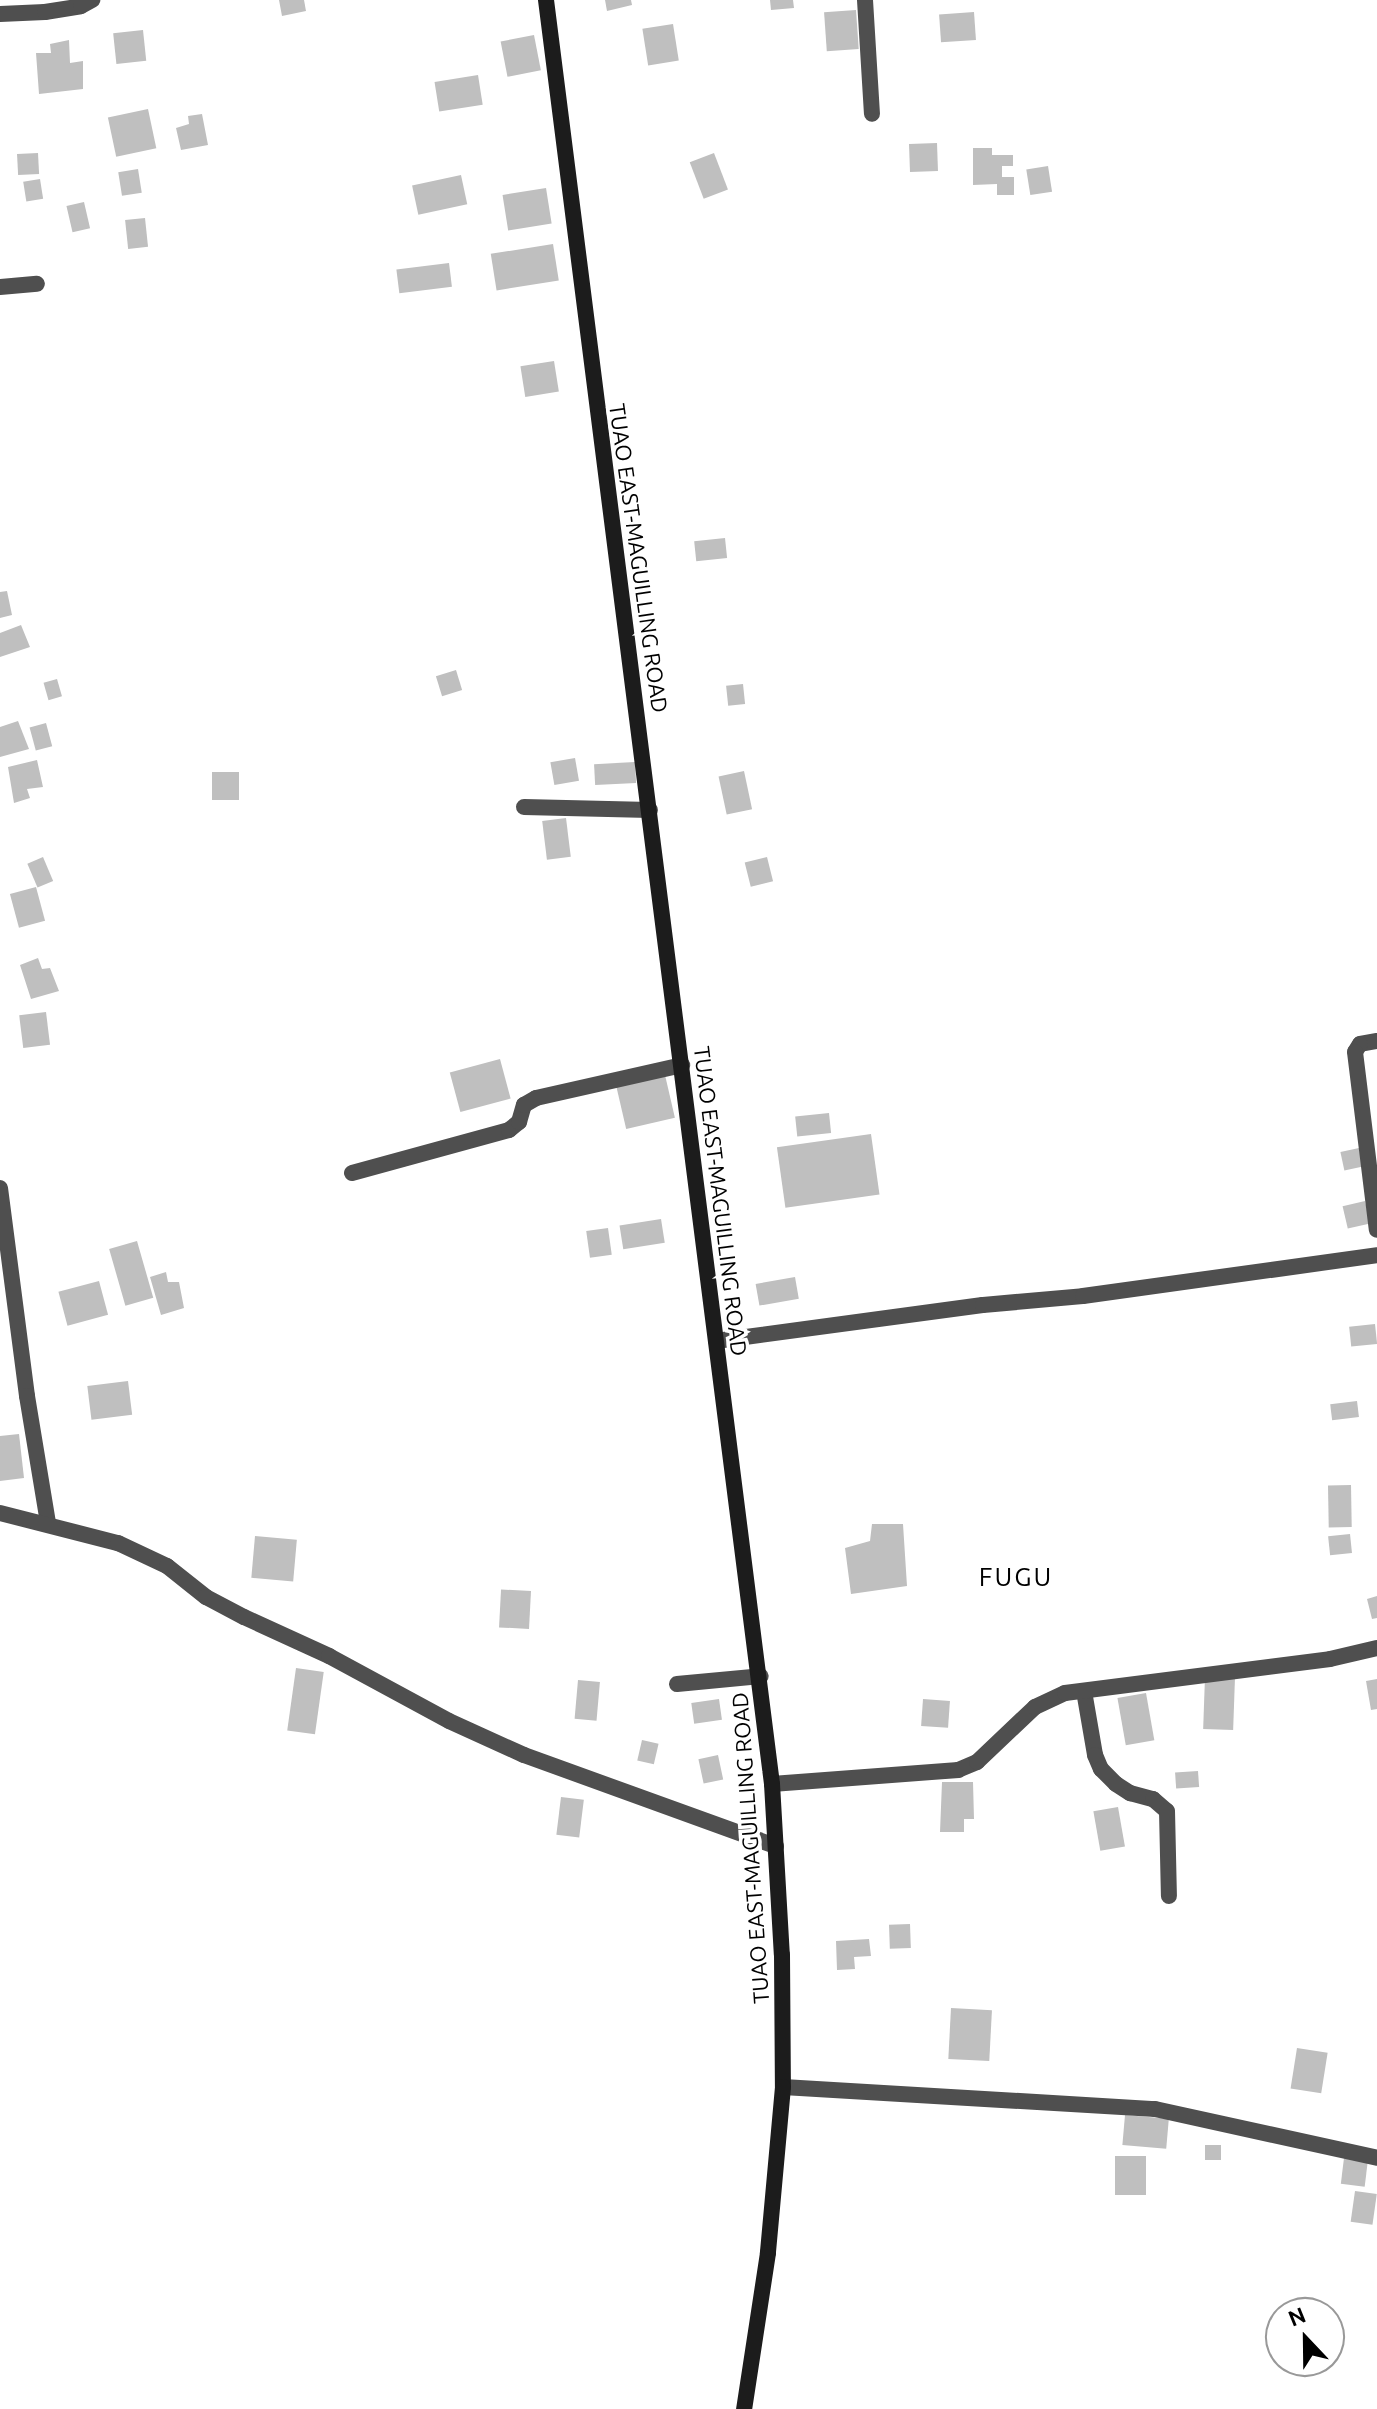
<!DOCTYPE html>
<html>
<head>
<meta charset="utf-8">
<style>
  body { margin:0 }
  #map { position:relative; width:1377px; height:2409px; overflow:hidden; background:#fff; font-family:Ubuntu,sans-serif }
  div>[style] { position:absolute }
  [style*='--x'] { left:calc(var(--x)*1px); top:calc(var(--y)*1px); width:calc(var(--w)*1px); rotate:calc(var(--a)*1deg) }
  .building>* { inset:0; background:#bfbfbf; transform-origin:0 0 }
  .street>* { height:16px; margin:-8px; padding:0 8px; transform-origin:8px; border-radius:8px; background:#4f4f4f }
  .secondary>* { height:16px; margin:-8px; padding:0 8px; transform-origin:8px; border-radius:8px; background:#1c1c1c }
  span { translate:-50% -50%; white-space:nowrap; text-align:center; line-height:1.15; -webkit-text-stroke:7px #fff; paint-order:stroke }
  .street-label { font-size:22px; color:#000 }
  .quarter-label { font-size:26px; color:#000; letter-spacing:2px }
  .north { position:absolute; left:1265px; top:2297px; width:80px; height:80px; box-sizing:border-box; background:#fff; border:2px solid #999; border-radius:50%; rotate:338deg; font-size:22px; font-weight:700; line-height:32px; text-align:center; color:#000 }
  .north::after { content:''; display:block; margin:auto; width:28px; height:36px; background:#000; clip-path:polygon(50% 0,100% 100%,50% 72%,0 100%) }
</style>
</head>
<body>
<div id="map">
  <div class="building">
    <div style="clip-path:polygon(279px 0,304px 0,306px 11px,282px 16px)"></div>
    <div style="clip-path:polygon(605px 0,631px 0,632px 5px,607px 11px)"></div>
    <div style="clip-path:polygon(770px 0,793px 0,794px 8px,771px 10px)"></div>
    <div style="left:856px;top:10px;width:39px;height:32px;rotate:86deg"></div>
    <div style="left:974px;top:12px;width:28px;height:35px;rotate:86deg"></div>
    <div style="left:673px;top:24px;width:37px;height:31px;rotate:81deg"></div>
    <div style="left:143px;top:30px;width:31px;height:30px;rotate:84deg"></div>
    <div style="left:534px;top:35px;width:36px;height:34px;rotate:79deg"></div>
    <div style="clip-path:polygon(69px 40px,70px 63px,83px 61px,83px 89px,39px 94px,36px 53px,51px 53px,50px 44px)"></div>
    <div style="left:478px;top:75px;width:30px;height:44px;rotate:81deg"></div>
    <div style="left:148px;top:109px;width:40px;height:41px;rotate:78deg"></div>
    <div style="clip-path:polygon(202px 114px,208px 145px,181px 150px,176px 128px,189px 124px,188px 116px)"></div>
    <div style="left:937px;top:143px;width:28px;height:28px;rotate:88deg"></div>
    <div style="clip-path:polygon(973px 148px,992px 148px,992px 155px,1013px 155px,1013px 166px,1002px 166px,1002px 177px,1014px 177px,1014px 195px,997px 195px,997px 184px,973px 185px)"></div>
    <div style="left:38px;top:153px;width:21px;height:21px;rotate:87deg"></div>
    <div style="left:714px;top:153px;width:39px;height:26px;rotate:69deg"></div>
    <div style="left:1048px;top:166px;width:26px;height:22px;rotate:81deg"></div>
    <div style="left:138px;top:169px;width:24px;height:20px;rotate:81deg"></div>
    <div style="left:461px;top:175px;width:30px;height:50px;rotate:78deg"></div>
    <div style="left:40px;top:179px;width:20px;height:17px;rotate:81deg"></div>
    <div style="left:546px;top:188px;width:36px;height:44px;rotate:81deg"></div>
    <div style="left:84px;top:202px;width:27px;height:18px;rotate:77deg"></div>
    <div style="left:145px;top:218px;width:29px;height:20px;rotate:84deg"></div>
    <div style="left:553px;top:244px;width:37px;height:63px;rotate:81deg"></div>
    <div style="left:449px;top:263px;width:24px;height:53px;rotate:83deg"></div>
    <div style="left:554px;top:361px;width:31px;height:34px;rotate:81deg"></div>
    <div style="left:725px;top:538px;width:20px;height:31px;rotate:84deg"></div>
    <div style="clip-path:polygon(7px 591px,12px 615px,0 618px,0 592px)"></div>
    <div style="clip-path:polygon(21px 625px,30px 647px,0 657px,0 633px)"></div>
    <div style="left:456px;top:670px;width:21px;height:21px;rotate:73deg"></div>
    <div style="left:57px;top:679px;width:18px;height:14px;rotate:74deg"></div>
    <div style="left:743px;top:684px;width:20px;height:17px;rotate:84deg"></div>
    <div style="clip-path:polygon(18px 721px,29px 749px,0 757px,0 727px)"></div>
    <div style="left:46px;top:723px;width:24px;height:17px;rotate:75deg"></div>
    <div style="left:575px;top:758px;width:23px;height:25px;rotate:80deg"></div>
    <div style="clip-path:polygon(37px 760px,43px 787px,27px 789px,30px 798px,14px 803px,8px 767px)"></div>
    <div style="left:635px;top:762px;width:21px;height:41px;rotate:87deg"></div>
    <div style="left:744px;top:771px;width:39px;height:26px;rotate:78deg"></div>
    <div style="left:212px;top:772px;width:27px;height:28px"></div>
    <div style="left:566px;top:818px;width:39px;height:24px;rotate:83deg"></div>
    <div style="left:43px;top:857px;width:26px;height:17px;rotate:67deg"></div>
    <div style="left:767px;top:857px;width:25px;height:23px;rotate:76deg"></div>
    <div style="left:36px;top:887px;width:35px;height:27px;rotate:75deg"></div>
    <div style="clip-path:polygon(38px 958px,42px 969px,50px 968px,59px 991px,31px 999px,20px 965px)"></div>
    <div style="left:46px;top:1012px;width:33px;height:27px;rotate:83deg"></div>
    <div style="left:500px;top:1059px;width:41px;height:52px;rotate:75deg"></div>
    <div style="left:665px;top:1075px;width:44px;height:50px;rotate:77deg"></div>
    <div style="left:829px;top:1113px;width:20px;height:34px;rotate:84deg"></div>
    <div style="left:871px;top:1134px;width:61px;height:95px;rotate:82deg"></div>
    <div style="left:1359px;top:1148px;width:19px;height:19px;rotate:78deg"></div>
    <div style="left:1365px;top:1201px;width:23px;height:23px;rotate:77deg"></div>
    <div style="left:661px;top:1219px;width:24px;height:42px;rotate:81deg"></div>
    <div style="left:608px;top:1228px;width:27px;height:22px;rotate:82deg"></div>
    <div style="left:137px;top:1241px;width:59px;height:29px;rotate:74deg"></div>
    <div style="clip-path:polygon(166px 1272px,168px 1282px,179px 1282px,184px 1308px,161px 1315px,150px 1277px)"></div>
    <div style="left:795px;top:1277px;width:22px;height:40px;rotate:80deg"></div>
    <div style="left:99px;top:1281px;width:35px;height:42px;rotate:75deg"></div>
    <div style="left:1375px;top:1324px;width:20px;height:26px;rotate:84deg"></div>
    <div style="left:128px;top:1381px;width:34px;height:41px;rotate:83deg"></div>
    <div style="left:1357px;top:1401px;width:16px;height:27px;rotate:83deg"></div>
    <div style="clip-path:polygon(19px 1434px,24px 1478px,0 1481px,0 1436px)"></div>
    <div style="left:1351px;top:1485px;width:42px;height:23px;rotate:89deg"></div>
    <div style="clip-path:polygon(872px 1524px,903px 1524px,907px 1586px,851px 1594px,845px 1548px,870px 1541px)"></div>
    <div style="left:1350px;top:1534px;width:19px;height:22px;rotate:84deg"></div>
    <div style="left:255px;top:1536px;width:42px;height:42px;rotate:5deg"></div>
    <div style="left:531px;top:1591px;width:38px;height:30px;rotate:93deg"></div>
    <div style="clip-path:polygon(1377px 1596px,1377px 1618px,1372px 1619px,1367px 1599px)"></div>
    <div style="left:296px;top:1668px;width:28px;height:63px;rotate:8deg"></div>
    <div style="left:1235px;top:1677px;width:53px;height:30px;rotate:92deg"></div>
    <div style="clip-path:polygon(1377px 1679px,1377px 1709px,1371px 1710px,1366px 1681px)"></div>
    <div style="left:578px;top:1680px;width:22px;height:39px;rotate:5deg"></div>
    <div style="left:1146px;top:1693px;width:48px;height:29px;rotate:80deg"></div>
    <div style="left:719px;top:1699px;width:21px;height:28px;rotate:82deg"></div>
    <div style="left:923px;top:1699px;width:27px;height:27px;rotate:4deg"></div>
    <div style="left:642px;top:1740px;width:17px;height:21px;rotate:13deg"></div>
    <div style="left:718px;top:1755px;width:25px;height:20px;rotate:78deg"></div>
    <div style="left:1198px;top:1771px;width:16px;height:23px;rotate:86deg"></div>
    <div style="clip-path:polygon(942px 1782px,973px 1782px,974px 1819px,964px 1819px,964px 1832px,940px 1832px)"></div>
    <div style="left:561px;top:1797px;width:23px;height:38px;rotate:7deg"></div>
    <div style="left:1118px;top:1807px;width:40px;height:25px;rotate:80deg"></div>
    <div style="left:910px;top:1924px;width:24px;height:21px;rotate:88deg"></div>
    <div style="clip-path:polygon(869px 1939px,871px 1956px,854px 1957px,855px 1969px,837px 1970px,836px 1941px)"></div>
    <div style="left:951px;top:2008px;width:41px;height:51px;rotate:3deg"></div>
    <div style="left:1297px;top:2048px;width:31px;height:41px;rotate:9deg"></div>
    <div style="left:1125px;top:2115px;width:44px;height:30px;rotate:5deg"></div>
    <div style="left:1205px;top:2145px;width:16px;height:15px"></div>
    <div style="left:1115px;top:2156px;width:31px;height:39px"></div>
    <div style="left:1344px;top:2158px;width:24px;height:26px;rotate:7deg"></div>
    <div style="left:1355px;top:2191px;width:22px;height:31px;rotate:8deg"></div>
  </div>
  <div class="street">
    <div style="--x:865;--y:0;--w:114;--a:86.5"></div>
    <div style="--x:0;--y:14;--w:45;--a:-2.5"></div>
    <div style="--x:45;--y:12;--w:36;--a:-9"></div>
    <div style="--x:81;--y:6;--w:13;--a:-29"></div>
    <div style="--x:0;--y:287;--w:37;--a:-5"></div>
    <div style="--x:524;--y:807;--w:126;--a:1.4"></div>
    <div style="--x:1377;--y:1041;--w:17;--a:170"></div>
    <div style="--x:1360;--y:1044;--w:9;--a:122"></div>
    <div style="--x:1355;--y:1052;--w:179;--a:83"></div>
    <div style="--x:352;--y:1173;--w:163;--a:-15.3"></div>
    <div style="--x:509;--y:1130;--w:13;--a:-39"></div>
    <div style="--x:519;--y:1122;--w:18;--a:-74"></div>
    <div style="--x:524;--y:1105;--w:14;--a:-30"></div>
    <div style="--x:536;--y:1098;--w:150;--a:-12.7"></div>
    <div style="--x:0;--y:1188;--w:210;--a:82.6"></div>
    <div style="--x:27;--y:1396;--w:129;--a:80.6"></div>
    <div style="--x:716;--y:1341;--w:269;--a:-7.7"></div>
    <div style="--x:983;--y:1305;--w:100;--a:-5.1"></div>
    <div style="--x:1083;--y:1296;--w:297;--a:-7.9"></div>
    <div style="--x:0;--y:1513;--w:122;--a:14.3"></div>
    <div style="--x:118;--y:1543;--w:54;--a:25.1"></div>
    <div style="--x:167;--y:1566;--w:50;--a:38.5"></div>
    <div style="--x:206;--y:1597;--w:43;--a:27.8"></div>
    <div style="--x:244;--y:1617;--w:94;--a:24.6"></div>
    <div style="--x:329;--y:1656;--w:136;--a:28.4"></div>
    <div style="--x:449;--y:1721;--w:82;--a:24.4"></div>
    <div style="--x:524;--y:1755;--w:268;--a:19.9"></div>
    <div style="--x:677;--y:1684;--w:84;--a:-5.4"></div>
    <div style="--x:1084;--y:1691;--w:65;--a:80.2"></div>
    <div style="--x:1095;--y:1755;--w:15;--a:67"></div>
    <div style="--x:1101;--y:1769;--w:21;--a:45"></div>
    <div style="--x:1116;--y:1784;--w:17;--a:33"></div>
    <div style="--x:1130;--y:1793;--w:24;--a:15"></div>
    <div style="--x:1153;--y:1799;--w:18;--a:41"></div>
    <div style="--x:1167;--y:1811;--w:85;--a:88.7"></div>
    <div style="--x:772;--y:1784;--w:187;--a:-4.3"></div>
    <div style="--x:958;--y:1770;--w:21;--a:-23"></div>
    <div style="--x:977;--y:1762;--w:80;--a:-43.5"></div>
    <div style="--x:1035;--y:1707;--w:33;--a:-25"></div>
    <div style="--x:1065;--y:1693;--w:267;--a:-7.3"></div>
    <div style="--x:1330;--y:1659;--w:48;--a:-13.2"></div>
    <div style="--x:783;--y:2087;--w:373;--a:3.4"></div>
    <div style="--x:1155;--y:2109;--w:227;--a:12.4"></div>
  </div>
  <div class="secondary">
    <div style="--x:546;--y:0;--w:1798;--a:82.78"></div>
    <div style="--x:772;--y:1784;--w:171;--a:86.7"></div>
    <div style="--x:782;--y:1955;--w:132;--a:89.6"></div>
    <div style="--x:783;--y:2087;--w:167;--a:95.2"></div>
    <div style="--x:768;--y:2253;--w:158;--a:98.7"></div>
  </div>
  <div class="street-label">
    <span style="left:639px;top:558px;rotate:82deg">TUAO EAST-MAGUILLING ROAD</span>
    <span style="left:721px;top:1201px;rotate:83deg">TUAO EAST-MAGUILLING ROAD</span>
    <span style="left:750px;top:1848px;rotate:-94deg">TUAO EAST-MAGUILLING ROAD</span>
  </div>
  <div class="quarter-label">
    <span style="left:1016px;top:1577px">FUGU</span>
  </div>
  <div class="north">N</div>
</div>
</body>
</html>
